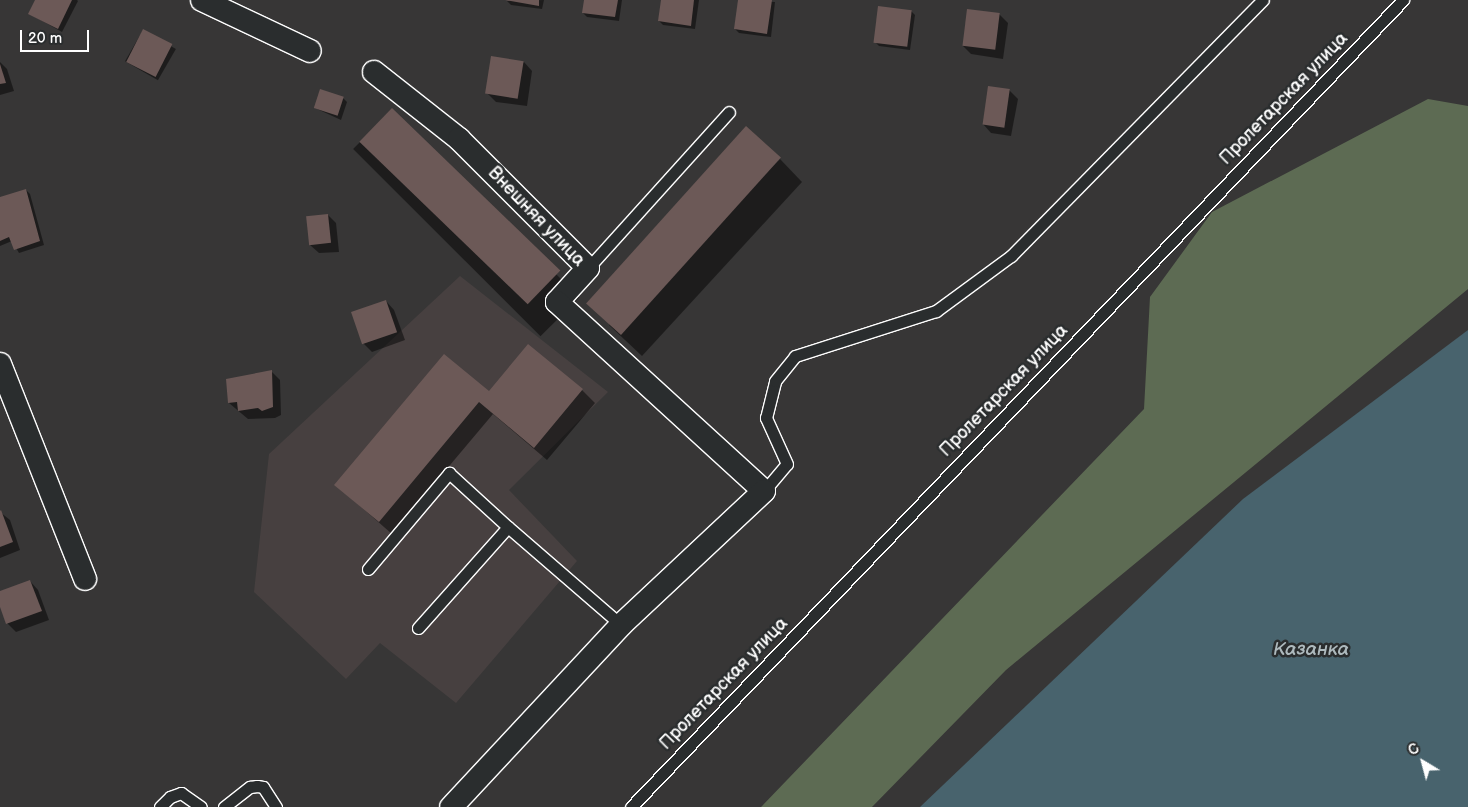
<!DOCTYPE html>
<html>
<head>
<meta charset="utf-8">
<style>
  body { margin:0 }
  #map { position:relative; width:1468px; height:807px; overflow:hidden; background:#373636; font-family:"Balsamiq Sans",sans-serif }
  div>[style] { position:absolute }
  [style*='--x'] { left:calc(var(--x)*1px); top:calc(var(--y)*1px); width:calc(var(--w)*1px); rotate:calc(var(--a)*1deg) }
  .built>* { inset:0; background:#474040 }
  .green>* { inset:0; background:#5d6b53 }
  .water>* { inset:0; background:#48636d }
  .shadow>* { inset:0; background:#0007; transform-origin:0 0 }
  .building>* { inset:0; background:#6c5957; transform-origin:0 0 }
  .roads { filter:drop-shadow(1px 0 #fff) drop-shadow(-1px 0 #fff) drop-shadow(0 1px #fff) drop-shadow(0 -1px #fff) }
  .lane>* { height:11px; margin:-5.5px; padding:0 5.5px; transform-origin:5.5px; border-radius:5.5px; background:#2a2d2e }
  .street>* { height:22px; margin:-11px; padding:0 11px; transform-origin:11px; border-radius:11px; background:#2a2d2e }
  span { translate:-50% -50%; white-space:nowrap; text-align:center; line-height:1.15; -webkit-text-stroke:5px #2a2d2e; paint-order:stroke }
  .street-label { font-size:18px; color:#fff }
  .water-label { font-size:19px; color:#adb9bd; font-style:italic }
  .north { position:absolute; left:1398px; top:737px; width:50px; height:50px; -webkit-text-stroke:4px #2a2d2e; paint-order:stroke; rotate:323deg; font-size:14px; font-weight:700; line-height:20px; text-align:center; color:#fff }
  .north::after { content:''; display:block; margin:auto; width:18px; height:22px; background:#fff; clip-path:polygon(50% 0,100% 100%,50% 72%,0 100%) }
  .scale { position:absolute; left:20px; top:30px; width:69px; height:22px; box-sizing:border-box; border:2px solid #fff; border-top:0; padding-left:6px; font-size:15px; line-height:18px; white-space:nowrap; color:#fff; -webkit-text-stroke:4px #2a2d2e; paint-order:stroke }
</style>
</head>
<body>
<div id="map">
  <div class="built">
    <div style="clip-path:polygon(460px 276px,608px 392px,509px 490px,577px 561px,456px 703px,380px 643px,346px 679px,254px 592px,269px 454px)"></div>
  </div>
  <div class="green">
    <div style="clip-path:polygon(1428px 99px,1468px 106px,1468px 289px,1006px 670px,872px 807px,761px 807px,1144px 409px,1150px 297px,1212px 212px)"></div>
  </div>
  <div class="water">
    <div style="clip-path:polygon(1468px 330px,1468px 807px,920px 807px,1243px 499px)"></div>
  </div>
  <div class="shadow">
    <div style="clip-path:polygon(37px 0,77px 0,78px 1px,62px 32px,30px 14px)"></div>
    <div style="clip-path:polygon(544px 0,542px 9px,511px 5px,507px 1px)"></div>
    <div style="clip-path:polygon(585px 0,622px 0,619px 21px,587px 17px,583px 13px)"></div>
    <div style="clip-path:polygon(662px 0,699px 0,695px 29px,663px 25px,659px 21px)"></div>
    <div style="clip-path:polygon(739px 0,775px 2px,771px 37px,739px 33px,735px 29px)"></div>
    <div style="clip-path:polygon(911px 11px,915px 15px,910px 50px,879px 46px,875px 42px)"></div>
    <div style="clip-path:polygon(999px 14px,1008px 23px,1003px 59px,971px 54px,963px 46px)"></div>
    <div style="left:143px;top:30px;width:38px;height:36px;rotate:30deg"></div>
    <div style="clip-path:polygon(0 62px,7px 69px,14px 91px,0 95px)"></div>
    <div style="clip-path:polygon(524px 62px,532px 71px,527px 106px,496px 102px,487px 93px)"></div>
    <div style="clip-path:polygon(1009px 90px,1018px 99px,1011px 136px,991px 133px,983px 124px)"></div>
    <div style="clip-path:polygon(343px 98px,347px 102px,341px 120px,315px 108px)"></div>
    <div style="left:392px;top:110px;width:265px;height:55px;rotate:45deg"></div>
    <div style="clip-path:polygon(780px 159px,802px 182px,642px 356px,609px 325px)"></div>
    <div style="clip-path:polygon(26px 190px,30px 194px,44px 245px,19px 253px,12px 241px,0 246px,0 198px)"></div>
    <div style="clip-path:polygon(328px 215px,336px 223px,339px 252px,319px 253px,310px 245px)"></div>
    <div style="clip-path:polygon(386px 301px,394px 310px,405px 340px,372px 352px,363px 343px)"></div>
    <div style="clip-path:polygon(271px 371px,280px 380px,281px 415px,275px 418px,248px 419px,229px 403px)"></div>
    <div style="clip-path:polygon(582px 390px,595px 403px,547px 460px,493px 414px,392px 534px,336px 485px,489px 393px)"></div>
    <div style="clip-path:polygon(0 512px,10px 520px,20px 550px,0 558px)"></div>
    <div style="clip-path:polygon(30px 581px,38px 590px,49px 620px,16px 632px,7px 623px,0 603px,0 592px)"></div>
  </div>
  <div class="building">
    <div style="clip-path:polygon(35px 0,72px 0,58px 29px,28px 14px)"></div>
    <div style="clip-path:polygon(505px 0,539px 0,539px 6px)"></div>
    <div style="clip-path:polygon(584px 0,618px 0,615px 17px,582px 13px)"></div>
    <div style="clip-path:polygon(661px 0,694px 0,691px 26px,658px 21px)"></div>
    <div style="clip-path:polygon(738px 0,772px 0,767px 34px,734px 29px)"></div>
    <div style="left:878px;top:6px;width:34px;height:37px;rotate:7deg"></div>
    <div style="left:967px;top:9px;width:33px;height:37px;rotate:7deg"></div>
    <div style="left:143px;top:29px;width:33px;height:37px;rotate:27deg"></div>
    <div style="left:491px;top:56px;width:33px;height:38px;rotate:9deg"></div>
    <div style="clip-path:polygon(0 64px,6px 83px,0 84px)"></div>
    <div style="left:988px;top:86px;width:22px;height:39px;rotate:8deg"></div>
    <div style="left:320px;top:89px;width:25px;height:20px;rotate:18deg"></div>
    <div style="left:392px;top:108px;width:234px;height:47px;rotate:44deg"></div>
    <div style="left:746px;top:126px;width:47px;height:239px;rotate:42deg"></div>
    <div style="clip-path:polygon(26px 189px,40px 241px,14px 250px,9px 237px,0 241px,0 197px)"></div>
    <div style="left:328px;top:214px;width:29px;height:22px;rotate:84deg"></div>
    <div style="left:386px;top:300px;width:34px;height:37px;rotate:71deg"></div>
    <div style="clip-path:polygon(528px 344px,583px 389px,534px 448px,479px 402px,379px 522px,334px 485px,444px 354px,489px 391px)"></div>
    <div style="clip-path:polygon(272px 370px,273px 407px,262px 411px,258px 408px,238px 411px,237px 402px,228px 403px,226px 379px)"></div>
    <div style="clip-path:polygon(1px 510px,13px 542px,0 547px,0 511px)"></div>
    <div style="clip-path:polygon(30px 580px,42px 611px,6px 624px,0 607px,0 591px)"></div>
  </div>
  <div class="roads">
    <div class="lane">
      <div style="--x:588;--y:268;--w:210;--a:-47.9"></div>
      <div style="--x:764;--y:491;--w:35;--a:-50"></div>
      <div style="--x:787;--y:464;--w:51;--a:-114.5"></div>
      <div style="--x:766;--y:418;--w:38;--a:-76"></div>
      <div style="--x:775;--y:381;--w:32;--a:-51"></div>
      <div style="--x:795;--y:356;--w:148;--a:-17.7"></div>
      <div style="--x:936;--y:311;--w:93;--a:-36.3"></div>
      <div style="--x:1011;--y:256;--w:359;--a:-45.5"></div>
      <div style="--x:368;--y:569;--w:126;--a:-49.8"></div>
      <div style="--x:449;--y:473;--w:80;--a:42.5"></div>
      <div style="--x:418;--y:628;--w:135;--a:-48.3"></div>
      <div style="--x:508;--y:527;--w:150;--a:40.9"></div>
      <div style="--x:160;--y:807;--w:14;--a:-45"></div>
      <div style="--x:170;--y:797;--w:12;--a:-20"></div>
      <div style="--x:181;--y:793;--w:24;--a:35"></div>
      <div style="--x:224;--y:807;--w:33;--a:-38"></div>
      <div style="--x:250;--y:787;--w:7;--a:-8"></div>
      <div style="--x:257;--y:786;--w:6;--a:9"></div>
      <div style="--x:263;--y:787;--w:24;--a:57"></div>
      <div style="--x:631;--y:807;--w:1117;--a:-46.27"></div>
    </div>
    <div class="street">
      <div style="--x:202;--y:0;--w:119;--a:25.3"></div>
      <div style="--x:374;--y:72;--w:108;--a:38.2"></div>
      <div style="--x:459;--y:139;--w:182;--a:45"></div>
      <div style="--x:588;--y:268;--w:46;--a:132.4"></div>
      <div style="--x:557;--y:302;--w:280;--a:42.4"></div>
      <div style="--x:764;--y:491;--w:196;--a:136.9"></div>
      <div style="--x:621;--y:625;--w:249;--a:133"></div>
      <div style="--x:0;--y:364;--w:231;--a:68.4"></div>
    </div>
  </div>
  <div class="street-label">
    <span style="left:1284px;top:99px;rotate:-46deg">Пролетарская улица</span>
    <span style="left:536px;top:217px;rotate:46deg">Внешняя улица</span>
    <span style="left:1004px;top:391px;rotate:-46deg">Пролетарская улица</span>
    <span style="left:724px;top:684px;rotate:-46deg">Пролетарская улица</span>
  </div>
  <div class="water-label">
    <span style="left:1311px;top:650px">Казанка</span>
  </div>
  <div class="north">С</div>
  <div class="scale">20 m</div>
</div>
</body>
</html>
